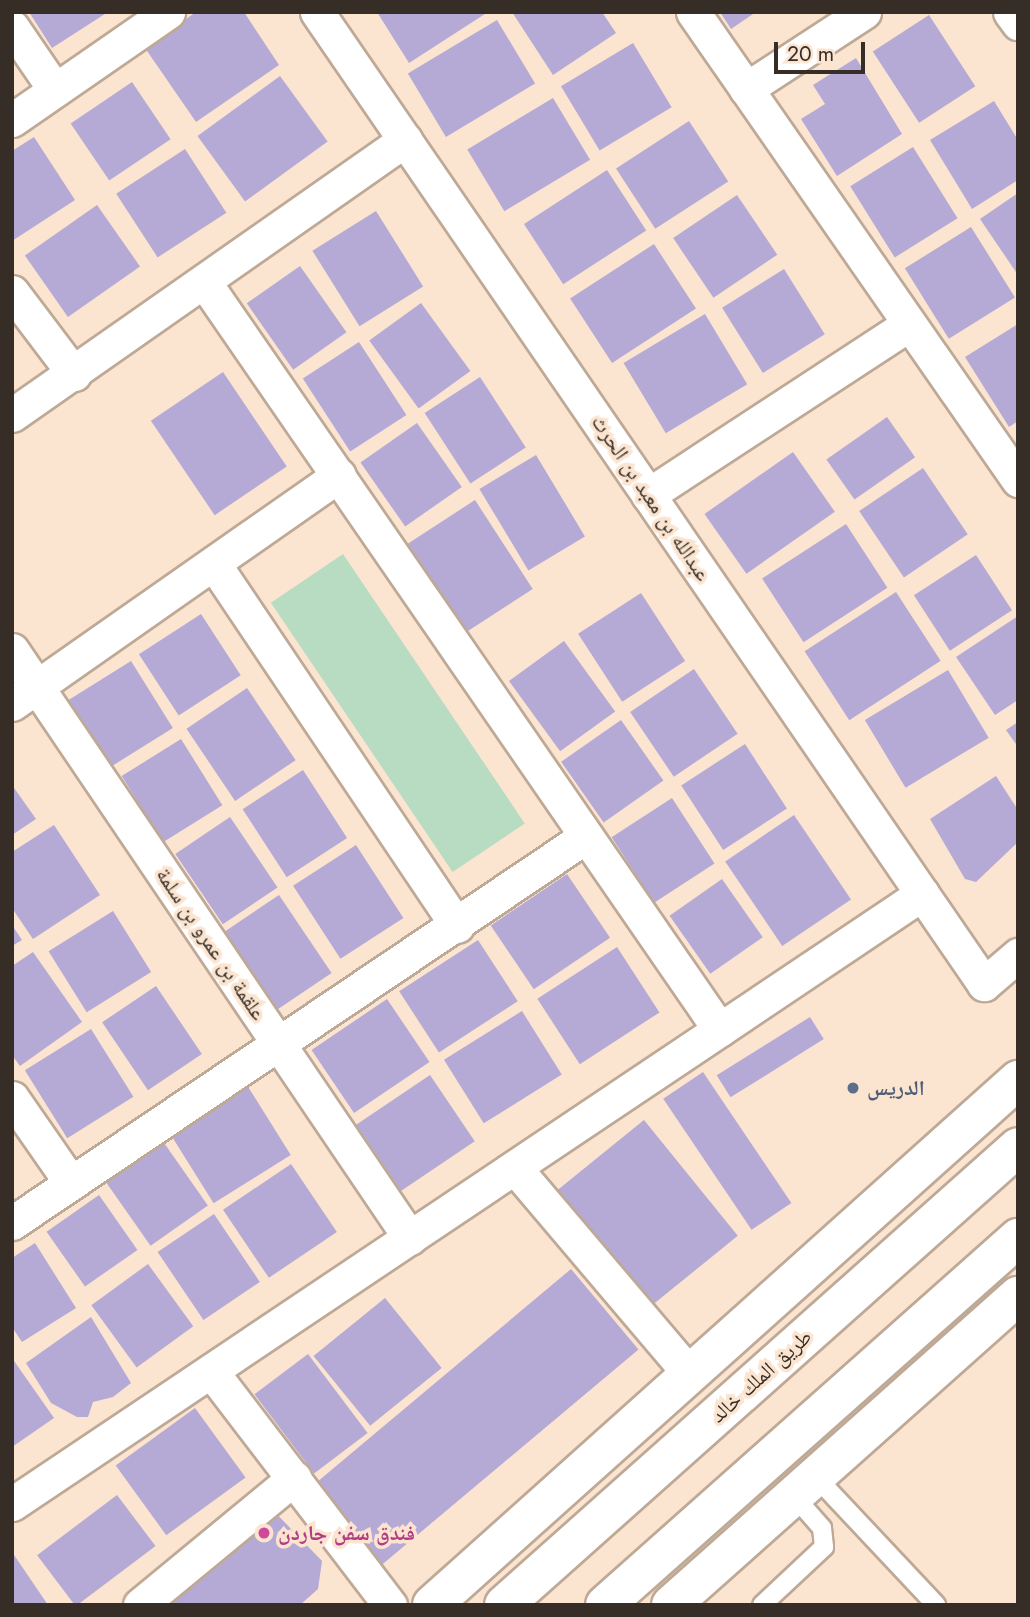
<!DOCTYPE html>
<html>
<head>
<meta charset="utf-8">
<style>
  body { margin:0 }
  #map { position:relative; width:1030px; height:1617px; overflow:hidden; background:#fbe4d0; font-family:Jost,"Noto Naskh Arabic",sans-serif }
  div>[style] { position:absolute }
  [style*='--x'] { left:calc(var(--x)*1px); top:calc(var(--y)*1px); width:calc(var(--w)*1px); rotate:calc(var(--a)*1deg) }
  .green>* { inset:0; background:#b8dcc2; transform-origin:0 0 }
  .building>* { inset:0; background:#b5aad5; transform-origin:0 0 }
  .roads { filter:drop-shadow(2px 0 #bea996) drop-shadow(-2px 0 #bea996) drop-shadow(0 2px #bea996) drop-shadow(0 -2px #bea996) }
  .lane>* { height:18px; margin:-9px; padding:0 9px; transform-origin:9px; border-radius:9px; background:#fff }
  .street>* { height:33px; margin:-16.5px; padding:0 16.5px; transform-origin:16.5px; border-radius:16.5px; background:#fff }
  .secondary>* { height:38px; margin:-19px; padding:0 19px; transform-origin:19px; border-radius:19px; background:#fff }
  .primary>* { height:38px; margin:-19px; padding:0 19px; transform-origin:19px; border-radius:19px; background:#fff }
  .dots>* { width:19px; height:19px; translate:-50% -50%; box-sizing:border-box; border:4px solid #fbe4d0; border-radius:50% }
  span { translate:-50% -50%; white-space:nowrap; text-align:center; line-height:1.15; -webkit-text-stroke:7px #fbe4d0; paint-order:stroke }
  .street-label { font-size:21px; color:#362e26 }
  .service-label { font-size:21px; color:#4e5e75; font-weight:700 }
  .left { translate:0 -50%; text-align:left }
  .hotel-label { font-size:21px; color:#b23c85; font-weight:700 }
  .frame { position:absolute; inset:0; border:14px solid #362e26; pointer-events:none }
  .scale { position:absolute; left:774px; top:42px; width:91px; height:32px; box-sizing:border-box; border:4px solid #362e26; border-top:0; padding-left:9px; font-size:21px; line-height:24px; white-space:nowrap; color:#362e26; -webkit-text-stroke:5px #fbe4d0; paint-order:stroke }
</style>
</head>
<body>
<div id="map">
  <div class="green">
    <div style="left:343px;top:554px;width:325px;height:87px;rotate:56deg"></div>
  </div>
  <div class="building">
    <div style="clip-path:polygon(29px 12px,108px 12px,52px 48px)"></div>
    <div style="clip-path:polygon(196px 12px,244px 12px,279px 65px,196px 122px,145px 48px)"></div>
    <div style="clip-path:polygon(377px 12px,488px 12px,409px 63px)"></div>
    <div style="clip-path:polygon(512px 12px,602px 12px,616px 33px,553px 75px)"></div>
    <div style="clip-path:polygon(720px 12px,756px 12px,731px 29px)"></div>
    <div style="left:929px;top:15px;width:85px;height:67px;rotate:57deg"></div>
    <div style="left:497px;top:20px;width:74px;height:104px;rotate:59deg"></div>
    <div style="left:633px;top:43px;width:75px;height:84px;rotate:59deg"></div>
    <div style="clip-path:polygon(856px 58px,902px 134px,837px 176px,801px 119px,825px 104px,813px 85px)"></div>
    <div style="left:280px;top:76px;width:81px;height:102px;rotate:54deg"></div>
    <div style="left:132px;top:82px;width:69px;height:74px;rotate:56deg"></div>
    <div style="left:553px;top:98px;width:72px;height:100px;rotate:59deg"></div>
    <div style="clip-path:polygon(994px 101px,1018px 140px,1018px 180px,972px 209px,930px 140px)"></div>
    <div style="left:689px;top:121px;width:72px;height:87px;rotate:57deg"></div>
    <div style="clip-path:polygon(34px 137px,75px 200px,12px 241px,12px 151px)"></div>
    <div style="left:913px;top:147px;width:84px;height:74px;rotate:58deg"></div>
    <div style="left:185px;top:149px;width:76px;height:82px;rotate:57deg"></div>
    <div style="left:607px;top:170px;width:72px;height:99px;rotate:57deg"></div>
    <div style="clip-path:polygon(1018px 193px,1018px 275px,980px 219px)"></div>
    <div style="left:737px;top:195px;width:72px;height:77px;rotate:56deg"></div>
    <div style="left:97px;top:205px;width:75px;height:88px;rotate:55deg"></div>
    <div style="left:376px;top:211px;width:89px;height:75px;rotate:58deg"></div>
    <div style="left:971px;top:227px;width:83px;height:78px;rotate:58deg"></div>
    <div style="left:654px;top:244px;width:77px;height:100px;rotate:57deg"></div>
    <div style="left:300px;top:266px;width:81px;height:65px;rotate:55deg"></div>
    <div style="left:784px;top:269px;width:77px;height:73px;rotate:58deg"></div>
    <div style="left:421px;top:303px;width:84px;height:64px;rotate:54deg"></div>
    <div style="left:705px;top:314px;width:82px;height:95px;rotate:59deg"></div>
    <div style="clip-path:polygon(1018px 324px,1018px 421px,1009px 427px,965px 357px)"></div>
    <div style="left:359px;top:342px;width:87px;height:67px;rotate:57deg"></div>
    <div style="left:223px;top:372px;width:114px;height:87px;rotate:56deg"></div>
    <div style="left:480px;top:377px;width:84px;height:66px;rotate:57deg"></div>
    <div style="left:887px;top:417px;width:49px;height:74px;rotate:55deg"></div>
    <div style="left:417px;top:423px;width:78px;height:69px;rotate:55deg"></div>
    <div style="left:793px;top:452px;width:73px;height:108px;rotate:55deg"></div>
    <div style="left:536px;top:455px;width:95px;height:66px;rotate:59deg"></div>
    <div style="left:923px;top:468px;width:80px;height:77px;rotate:56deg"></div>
    <div style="left:475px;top:500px;width:106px;height:87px;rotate:57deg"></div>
    <div style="left:846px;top:524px;width:76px;height:100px;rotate:57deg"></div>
    <div style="left:976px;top:555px;width:66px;height:74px;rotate:57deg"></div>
    <div style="left:896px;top:592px;width:82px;height:109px;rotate:57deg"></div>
    <div style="left:641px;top:593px;width:81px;height:75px;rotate:57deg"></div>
    <div style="left:201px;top:614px;width:73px;height:74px;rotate:57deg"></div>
    <div style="clip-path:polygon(1018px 616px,1018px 700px,995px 715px,956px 657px)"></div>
    <div style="left:564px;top:641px;width:87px;height:68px;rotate:54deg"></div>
    <div style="left:131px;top:661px;width:79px;height:75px;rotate:58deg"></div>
    <div style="left:694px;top:669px;width:78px;height:77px;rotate:56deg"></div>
    <div style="left:948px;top:670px;width:79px;height:97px;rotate:59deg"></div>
    <div style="left:247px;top:688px;width:87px;height:73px;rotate:56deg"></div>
    <div style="left:621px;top:720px;width:74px;height:73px;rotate:55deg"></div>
    <div style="clip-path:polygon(1018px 722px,1018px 747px,1006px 730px)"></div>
    <div style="left:181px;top:739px;width:78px;height:70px;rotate:58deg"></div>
    <div style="left:745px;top:744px;width:77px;height:76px;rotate:57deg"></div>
    <div style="left:303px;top:770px;width:81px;height:72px;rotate:57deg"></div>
    <div style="clip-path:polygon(996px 776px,1018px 810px,1018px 842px,976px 882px,965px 879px,930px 819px)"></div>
    <div style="clip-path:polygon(12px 785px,36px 819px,12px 835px)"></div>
    <div style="left:672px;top:798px;width:78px;height:72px;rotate:57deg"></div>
    <div style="left:794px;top:815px;width:102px;height:83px;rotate:56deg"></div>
    <div style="left:230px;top:817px;width:85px;height:66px;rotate:56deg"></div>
    <div style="clip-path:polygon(54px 825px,100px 895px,33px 939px,12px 908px,12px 852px)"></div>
    <div style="left:356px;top:845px;width:87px;height:75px;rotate:57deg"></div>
    <div style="left:567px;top:874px;width:77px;height:92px;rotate:56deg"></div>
    <div style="left:722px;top:879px;width:71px;height:64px;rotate:55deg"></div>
    <div style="left:279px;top:895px;width:94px;height:72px;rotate:56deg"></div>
    <div style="left:113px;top:911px;width:72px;height:76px;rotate:58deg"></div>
    <div style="clip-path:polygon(12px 925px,22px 940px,12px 946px)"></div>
    <div style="left:478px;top:940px;width:73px;height:94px;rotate:57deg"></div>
    <div style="left:617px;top:947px;width:78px;height:95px;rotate:57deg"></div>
    <div style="clip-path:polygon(33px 952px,82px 1022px,20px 1066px,12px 1055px,12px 966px)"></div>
    <div style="left:156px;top:986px;width:82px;height:65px;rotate:56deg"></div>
    <div style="left:387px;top:999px;width:76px;height:91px;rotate:56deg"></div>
    <div style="left:522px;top:1011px;width:75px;height:92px;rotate:58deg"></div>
    <div style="left:810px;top:1017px;width:26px;height:110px;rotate:58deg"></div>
    <div style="left:91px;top:1029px;width:80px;height:78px;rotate:58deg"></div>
    <div style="left:703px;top:1072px;width:158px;height:48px;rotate:56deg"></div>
    <div style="left:430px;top:1075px;width:80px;height:89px;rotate:56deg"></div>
    <div style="left:242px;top:1077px;width:92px;height:91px;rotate:58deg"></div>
    <div style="left:644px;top:1120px;width:149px;height:112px;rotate:51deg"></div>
    <div style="left:162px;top:1140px;width:80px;height:70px;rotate:55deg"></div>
    <div style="left:291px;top:1164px;width:82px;height:82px;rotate:56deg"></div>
    <div style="left:99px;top:1195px;width:67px;height:64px;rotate:55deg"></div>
    <div style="left:214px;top:1214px;width:82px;height:68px;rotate:56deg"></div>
    <div style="clip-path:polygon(35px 1243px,76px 1308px,22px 1342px,12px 1327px,12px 1258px)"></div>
    <div style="left:148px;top:1264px;width:77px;height:70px;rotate:54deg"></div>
    <div style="left:571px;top:1269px;width:105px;height:335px;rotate:50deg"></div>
    <div style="left:385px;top:1298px;width:90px;height:92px;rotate:51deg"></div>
    <div style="clip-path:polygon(91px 1317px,131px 1383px,113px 1397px,93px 1402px,88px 1417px,77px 1417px,51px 1403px,26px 1363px)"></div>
    <div style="left:308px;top:1354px;width:99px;height:67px;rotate:53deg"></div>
    <div style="clip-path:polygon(12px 1358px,54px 1418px,12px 1447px)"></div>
    <div style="left:195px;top:1408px;width:86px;height:98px;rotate:54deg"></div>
    <div style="left:117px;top:1495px;width:64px;height:100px;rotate:53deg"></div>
    <div style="clip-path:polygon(267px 1504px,322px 1561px,318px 1589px,300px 1605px,148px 1605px)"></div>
    <div style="clip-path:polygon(12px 1552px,48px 1605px,12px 1605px)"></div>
  </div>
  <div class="roads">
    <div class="lane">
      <div style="--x:815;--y:1476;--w:177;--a:46.8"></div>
      <div style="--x:762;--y:1605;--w:85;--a:-43.1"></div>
      <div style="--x:824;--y:1547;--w:19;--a:-96"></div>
      <div style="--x:822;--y:1528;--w:43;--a:-131.2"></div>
    </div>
    <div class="street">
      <div style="--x:317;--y:12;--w:1179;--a:55.54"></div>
      <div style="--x:984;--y:984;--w:45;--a:-40.5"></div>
      <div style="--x:693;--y:12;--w:570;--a:55.22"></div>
      <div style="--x:1010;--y:12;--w:14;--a:54"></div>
      <div style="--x:12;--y:27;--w:76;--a:55.7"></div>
      <div style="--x:746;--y:89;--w:141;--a:-33.1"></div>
      <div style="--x:12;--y:120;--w:190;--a:-34.7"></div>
      <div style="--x:205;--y:283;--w:907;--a:55.42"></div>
      <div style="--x:12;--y:292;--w:103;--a:52.9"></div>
      <div style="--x:12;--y:415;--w:480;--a:-35"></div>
      <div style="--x:648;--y:495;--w:312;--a:-33.2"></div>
      <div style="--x:214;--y:564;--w:436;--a:56.1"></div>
      <div style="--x:12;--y:650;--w:710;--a:55.91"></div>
      <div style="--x:12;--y:704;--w:399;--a:-35"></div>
      <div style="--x:12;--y:1098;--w:103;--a:55.2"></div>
      <div style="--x:515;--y:1168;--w:270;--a:49.7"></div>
      <div style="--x:12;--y:1223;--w:691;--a:-33.97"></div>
      <div style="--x:211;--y:1371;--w:295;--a:52.6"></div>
      <div style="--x:12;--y:1504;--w:1096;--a:-33.84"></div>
      <div style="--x:140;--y:1605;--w:200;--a:-39.5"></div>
    </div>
    <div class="secondary">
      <div style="--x:432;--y:1605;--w:787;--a:-41.86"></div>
      <div style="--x:671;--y:1605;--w:465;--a:-41.7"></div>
    </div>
    <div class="primary">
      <div style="--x:504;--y:1605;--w:688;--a:-41.7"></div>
      <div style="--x:605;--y:1605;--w:553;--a:-41.62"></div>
    </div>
  </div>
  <div class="dots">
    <div style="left:853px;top:1088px;background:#5c6f8a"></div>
    <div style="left:264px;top:1533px;background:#d1479c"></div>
  </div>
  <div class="street-label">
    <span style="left:651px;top:498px;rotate:56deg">عبدالله بن معبد بن الحرث</span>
    <span style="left:211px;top:944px;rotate:56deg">علقمة بن عمرو بن سلمة</span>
    <span style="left:761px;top:1376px;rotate:-42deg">طريق الملك خالد</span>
  </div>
  <div class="service-label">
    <span class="left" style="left:867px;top:1088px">الدريس</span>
  </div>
  <div class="hotel-label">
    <span class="left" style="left:278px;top:1533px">فندق سفن جاردن</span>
  </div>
  <div class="frame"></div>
  <div class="scale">20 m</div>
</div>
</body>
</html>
